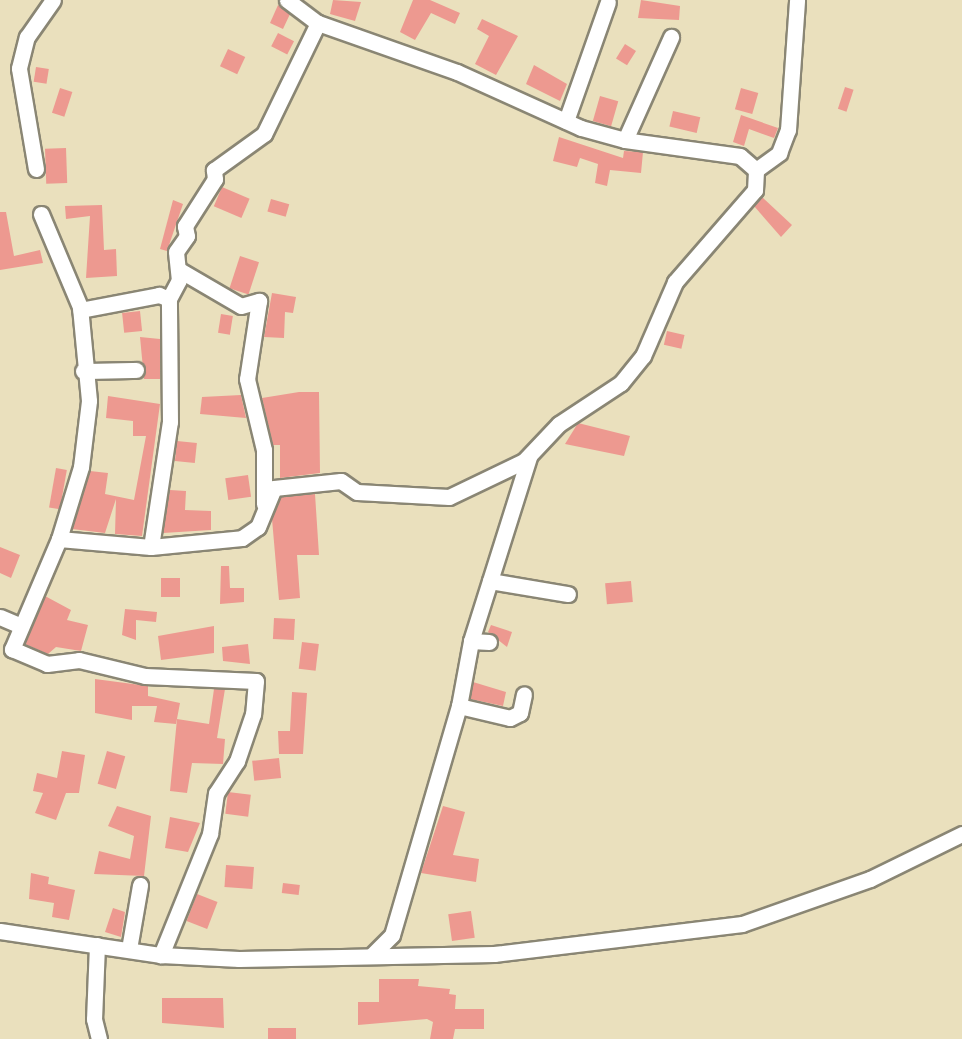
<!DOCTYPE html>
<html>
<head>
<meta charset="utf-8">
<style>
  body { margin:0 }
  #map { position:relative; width:962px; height:1039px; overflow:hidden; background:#eae0bd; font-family:Itim,sans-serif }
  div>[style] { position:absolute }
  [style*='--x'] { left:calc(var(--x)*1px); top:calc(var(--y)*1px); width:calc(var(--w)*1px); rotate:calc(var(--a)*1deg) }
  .building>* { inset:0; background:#ed9990; transform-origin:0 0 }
  .roads { filter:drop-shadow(2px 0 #8a8674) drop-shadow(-2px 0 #8a8674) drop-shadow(0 2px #8a8674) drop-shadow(0 -2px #8a8674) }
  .street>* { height:15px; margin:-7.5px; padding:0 7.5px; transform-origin:7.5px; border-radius:7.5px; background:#fff }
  span { translate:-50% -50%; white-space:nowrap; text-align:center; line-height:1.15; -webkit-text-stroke:5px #fdfcf7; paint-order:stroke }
</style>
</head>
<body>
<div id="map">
  <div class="building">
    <div style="clip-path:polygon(333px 0,361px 2px,355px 21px,330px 14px)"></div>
    <div style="clip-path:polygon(413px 0,430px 0,460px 13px,455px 24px,431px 13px,415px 40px,400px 32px)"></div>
    <div style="clip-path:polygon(641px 0,680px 6px,679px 20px,638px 18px)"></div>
    <div style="clip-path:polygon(278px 5px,290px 14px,283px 29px,270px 23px)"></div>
    <div style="clip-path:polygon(482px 19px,518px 36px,496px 75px,475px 64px,489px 36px,477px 29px)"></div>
    <div style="left:278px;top:33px;width:18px;height:15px;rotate:27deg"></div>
    <div style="left:625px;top:44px;width:13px;height:17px;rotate:32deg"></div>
    <div style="left:228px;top:49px;width:19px;height:19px;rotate:25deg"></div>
    <div style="clip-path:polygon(534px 65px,567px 84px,560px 101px,526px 84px)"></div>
    <div style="left:36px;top:67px;width:13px;height:15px;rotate:9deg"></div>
    <div style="left:845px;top:87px;width:9px;height:23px;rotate:18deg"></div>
    <div style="left:60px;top:88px;width:13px;height:26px;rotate:18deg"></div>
    <div style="left:741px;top:88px;width:18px;height:22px;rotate:16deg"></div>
    <div style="left:600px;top:96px;width:19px;height:26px;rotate:16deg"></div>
    <div style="left:673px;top:111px;width:28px;height:16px;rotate:13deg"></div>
    <div style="clip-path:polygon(741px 115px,778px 128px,774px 138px,749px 129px,744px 146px,733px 142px)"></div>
    <div style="clip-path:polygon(559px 137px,623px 158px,624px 151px,643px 152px,641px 173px,610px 170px,607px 186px,595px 183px,598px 164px,580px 158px,577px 167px,553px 161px)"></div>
    <div style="left:66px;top:148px;width:35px;height:21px;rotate:88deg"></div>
    <div style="left:222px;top:187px;width:30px;height:21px;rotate:23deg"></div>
    <div style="clip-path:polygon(762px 197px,792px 225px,781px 237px,754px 206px)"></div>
    <div style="left:271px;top:199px;width:19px;height:13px;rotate:16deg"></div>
    <div style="clip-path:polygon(173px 200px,183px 204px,167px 251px,160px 249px)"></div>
    <div style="clip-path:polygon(102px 205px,104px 250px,116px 249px,117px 276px,86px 278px,90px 216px,66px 219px,65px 206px)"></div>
    <div style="clip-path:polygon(0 212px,6px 212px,14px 256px,40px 250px,43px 263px,0 270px)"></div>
    <div style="left:240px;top:256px;width:20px;height:34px;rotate:18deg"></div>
    <div style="clip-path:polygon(272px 293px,296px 297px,293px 313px,285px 312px,284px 338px,264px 337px)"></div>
    <div style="left:140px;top:311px;width:20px;height:18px;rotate:84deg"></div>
    <div style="left:221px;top:314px;width:12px;height:19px;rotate:9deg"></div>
    <div style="left:667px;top:331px;width:18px;height:14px;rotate:13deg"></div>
    <div style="clip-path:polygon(140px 337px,160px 339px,160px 379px,144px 379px)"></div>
    <div style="clip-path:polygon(299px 392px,319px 392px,320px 473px,280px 478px,280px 445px,273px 445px,262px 398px)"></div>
    <div style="clip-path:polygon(241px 395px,246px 418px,200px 414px,202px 397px)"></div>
    <div style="clip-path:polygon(108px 396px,160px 404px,142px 536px,115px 534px,116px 499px,105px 533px,72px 529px,90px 471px,108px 473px,105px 494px,134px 500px,146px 436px,133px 436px,133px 421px,106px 418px)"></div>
    <div style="clip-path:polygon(578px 423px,630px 436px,624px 456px,565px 444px)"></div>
    <div style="left:177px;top:441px;width:20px;height:20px;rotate:6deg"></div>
    <div style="left:56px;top:468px;width:11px;height:40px;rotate:10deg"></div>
    <div style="left:248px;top:475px;width:22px;height:23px;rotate:82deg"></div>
    <div style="clip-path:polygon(170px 490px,186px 491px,185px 510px,211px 511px,211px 530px,163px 533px)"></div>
    <div style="clip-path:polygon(315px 494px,319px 555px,297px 555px,300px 598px,279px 600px,272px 519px,281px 497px)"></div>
    <div style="clip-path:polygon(0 547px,20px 555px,11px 578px,0 573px)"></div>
    <div style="clip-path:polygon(221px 566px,229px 566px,230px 588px,244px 588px,244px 602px,220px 604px)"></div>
    <div style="left:161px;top:578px;width:19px;height:19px"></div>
    <div style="left:631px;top:581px;width:21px;height:26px;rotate:85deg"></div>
    <div style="clip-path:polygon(45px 596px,71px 610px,67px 620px,88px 625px,81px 651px,56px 647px,48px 654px,25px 644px)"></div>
    <div style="clip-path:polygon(125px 609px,157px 612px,156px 622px,136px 620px,136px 640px,122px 635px)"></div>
    <div style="left:274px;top:618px;width:21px;height:21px;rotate:3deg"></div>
    <div style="clip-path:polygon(491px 625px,512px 632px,507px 647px,488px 632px)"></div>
    <div style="clip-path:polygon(214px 626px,214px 653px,161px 660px,158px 636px)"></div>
    <div style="left:302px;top:642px;width:17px;height:27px;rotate:7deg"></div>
    <div style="clip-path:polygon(248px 644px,250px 664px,223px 661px,222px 647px)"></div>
    <div style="clip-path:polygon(95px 679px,148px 686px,148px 696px,180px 703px,176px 724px,154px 722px,157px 706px,132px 706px,132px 720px,95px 713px)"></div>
    <div style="clip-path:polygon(473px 682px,506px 692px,503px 706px,470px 699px)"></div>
    <div style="clip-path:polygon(214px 689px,225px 689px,217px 738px,225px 739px,223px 764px,192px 763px,187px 793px,170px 791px,177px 719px,209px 724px)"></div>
    <div style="clip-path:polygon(292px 692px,307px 693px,303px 754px,279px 754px,278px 731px,290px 731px)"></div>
    <div style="clip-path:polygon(62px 751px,85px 755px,79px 793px,66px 793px,56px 820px,35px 813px,43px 793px,33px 791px,37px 773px,57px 778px)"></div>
    <div style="left:107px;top:751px;width:19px;height:34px;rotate:16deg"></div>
    <div style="left:279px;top:758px;width:20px;height:27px;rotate:84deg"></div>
    <div style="left:228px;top:792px;width:23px;height:22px;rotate:7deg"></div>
    <div style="clip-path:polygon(117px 806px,151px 816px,144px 876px,94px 874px,99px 851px,130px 859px,134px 836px,108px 826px)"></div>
    <div style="clip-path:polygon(443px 806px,465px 812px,453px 855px,479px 859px,476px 882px,421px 873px)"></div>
    <div style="clip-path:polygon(170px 817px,200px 823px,188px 852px,165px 848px)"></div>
    <div style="left:226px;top:865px;width:28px;height:22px;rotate:4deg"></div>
    <div style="clip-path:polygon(31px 873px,49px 877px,48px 884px,75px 890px,69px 920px,52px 917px,54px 903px,29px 899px)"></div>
    <div style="left:283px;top:883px;width:17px;height:10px;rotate:7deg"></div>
    <div style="left:197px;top:894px;width:22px;height:29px;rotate:21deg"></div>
    <div style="clip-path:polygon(113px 908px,125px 912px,121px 937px,105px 932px)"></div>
    <div style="left:471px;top:911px;width:27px;height:23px;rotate:82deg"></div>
    <div style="clip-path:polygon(379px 979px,419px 979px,418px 986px,450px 989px,449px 994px,456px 995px,455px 1009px,484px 1009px,484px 1029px,455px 1029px,453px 1039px,430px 1039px,433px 1022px,427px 1019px,358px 1025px,358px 1002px,379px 1002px)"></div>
    <div style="clip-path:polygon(162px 998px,223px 998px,224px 1028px,162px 1023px)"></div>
    <div style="left:268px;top:1028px;width:28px;height:11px"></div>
  </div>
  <div class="roads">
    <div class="street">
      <div style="--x:287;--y:0;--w:39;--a:37"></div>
      <div style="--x:566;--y:121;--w:126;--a:-70.6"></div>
      <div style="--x:625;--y:140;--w:113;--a:-65.9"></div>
      <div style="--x:36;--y:169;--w:102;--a:-99.6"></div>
      <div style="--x:19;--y:68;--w:32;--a:-76"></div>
      <div style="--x:27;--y:37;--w:45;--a:-54.9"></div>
      <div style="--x:756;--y:170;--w:29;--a:-36"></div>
      <div style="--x:779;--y:153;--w:25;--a:-69"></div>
      <div style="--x:788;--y:130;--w:130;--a:-86"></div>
      <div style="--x:41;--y:214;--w:101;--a:67.2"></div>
      <div style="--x:80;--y:307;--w:94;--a:84.5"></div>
      <div style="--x:89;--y:401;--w:66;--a:96.9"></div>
      <div style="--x:81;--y:467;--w:75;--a:107"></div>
      <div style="--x:59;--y:539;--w:120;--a:113.1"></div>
      <div style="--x:12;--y:649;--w:38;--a:23"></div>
      <div style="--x:47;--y:664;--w:32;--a:-7"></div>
      <div style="--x:79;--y:660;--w:68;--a:13.6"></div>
      <div style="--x:145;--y:676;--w:111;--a:2.6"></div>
      <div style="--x:256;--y:681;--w:33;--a:95"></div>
      <div style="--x:253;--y:714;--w:50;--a:108.8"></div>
      <div style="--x:237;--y:761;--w:38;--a:123"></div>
      <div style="--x:216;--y:793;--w:41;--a:98.3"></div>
      <div style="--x:210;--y:834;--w:131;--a:112"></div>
      <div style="--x:181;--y:271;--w:69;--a:30.3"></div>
      <div style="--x:241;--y:306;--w:19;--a:-16"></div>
      <div style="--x:259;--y:301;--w:79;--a:98.7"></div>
      <div style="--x:247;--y:379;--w:73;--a:76.5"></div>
      <div style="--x:264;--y:450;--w:54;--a:90"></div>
      <div style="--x:83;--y:371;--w:53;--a:-1.1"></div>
      <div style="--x:59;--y:539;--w:92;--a:5"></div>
      <div style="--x:151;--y:547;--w:91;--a:-5.6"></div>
      <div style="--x:242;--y:538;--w:19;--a:-35"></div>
      <div style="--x:258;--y:527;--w:42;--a:-67.7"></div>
      <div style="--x:274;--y:488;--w:67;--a:-6"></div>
      <div style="--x:341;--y:481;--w:19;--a:35"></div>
      <div style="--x:357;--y:492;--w:92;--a:3.1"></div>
      <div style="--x:449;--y:497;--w:83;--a:-25.6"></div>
      <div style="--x:524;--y:461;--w:51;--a:-46.6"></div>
      <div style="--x:559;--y:424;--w:74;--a:-33.5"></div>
      <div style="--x:621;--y:383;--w:35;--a:-51"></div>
      <div style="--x:643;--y:356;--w:81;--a:-66.6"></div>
      <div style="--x:675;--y:282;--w:122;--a:-49"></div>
      <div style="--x:755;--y:190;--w:20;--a:-87"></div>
      <div style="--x:756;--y:170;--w:21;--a:-139"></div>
      <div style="--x:740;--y:156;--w:116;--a:-172.1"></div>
      <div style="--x:625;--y:140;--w:46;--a:-164.7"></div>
      <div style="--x:581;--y:128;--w:136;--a:-155.7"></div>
      <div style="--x:457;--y:72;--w:147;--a:-160.6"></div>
      <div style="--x:318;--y:23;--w:123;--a:115.9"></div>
      <div style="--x:264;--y:134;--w:62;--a:144.2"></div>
      <div style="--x:214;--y:170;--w:9;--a:84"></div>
      <div style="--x:215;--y:179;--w:56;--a:122.6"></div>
      <div style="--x:185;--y:226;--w:10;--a:79"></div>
      <div style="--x:187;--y:236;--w:19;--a:125"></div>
      <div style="--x:176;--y:252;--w:28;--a:84"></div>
      <div style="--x:179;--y:280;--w:21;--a:118"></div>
      <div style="--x:169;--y:299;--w:11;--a:-158"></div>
      <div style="--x:159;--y:295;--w:80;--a:169.2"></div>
      <div style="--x:151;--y:547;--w:126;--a:-81.4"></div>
      <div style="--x:170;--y:422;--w:123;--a:-90.5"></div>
      <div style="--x:490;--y:581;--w:79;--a:9.5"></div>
      <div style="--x:0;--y:617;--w:23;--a:23"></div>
      <div style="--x:471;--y:641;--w:193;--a:-72.5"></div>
      <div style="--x:459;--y:706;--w:52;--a:13.2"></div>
      <div style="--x:510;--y:718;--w:11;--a:-27"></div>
      <div style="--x:520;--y:713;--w:19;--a:-78"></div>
      <div style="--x:0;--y:931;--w:163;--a:8.5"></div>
      <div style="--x:161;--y:955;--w:78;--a:2.9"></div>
      <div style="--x:239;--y:959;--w:255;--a:-1.1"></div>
      <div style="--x:494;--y:954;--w:250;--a:-6.9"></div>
      <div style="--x:742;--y:924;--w:136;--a:-19.4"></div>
      <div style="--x:870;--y:879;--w:102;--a:-26.1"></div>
      <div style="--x:97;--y:945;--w:74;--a:92.3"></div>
      <div style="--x:94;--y:1019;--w:21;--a:76"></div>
      <div style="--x:129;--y:949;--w:65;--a:-80.2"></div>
      <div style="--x:372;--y:955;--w:28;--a:-45"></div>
      <div style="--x:392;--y:935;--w:239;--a:-73.7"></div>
      <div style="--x:459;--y:706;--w:66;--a:-79.5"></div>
      <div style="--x:471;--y:641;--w:18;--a:3"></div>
    </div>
  </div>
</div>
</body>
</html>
